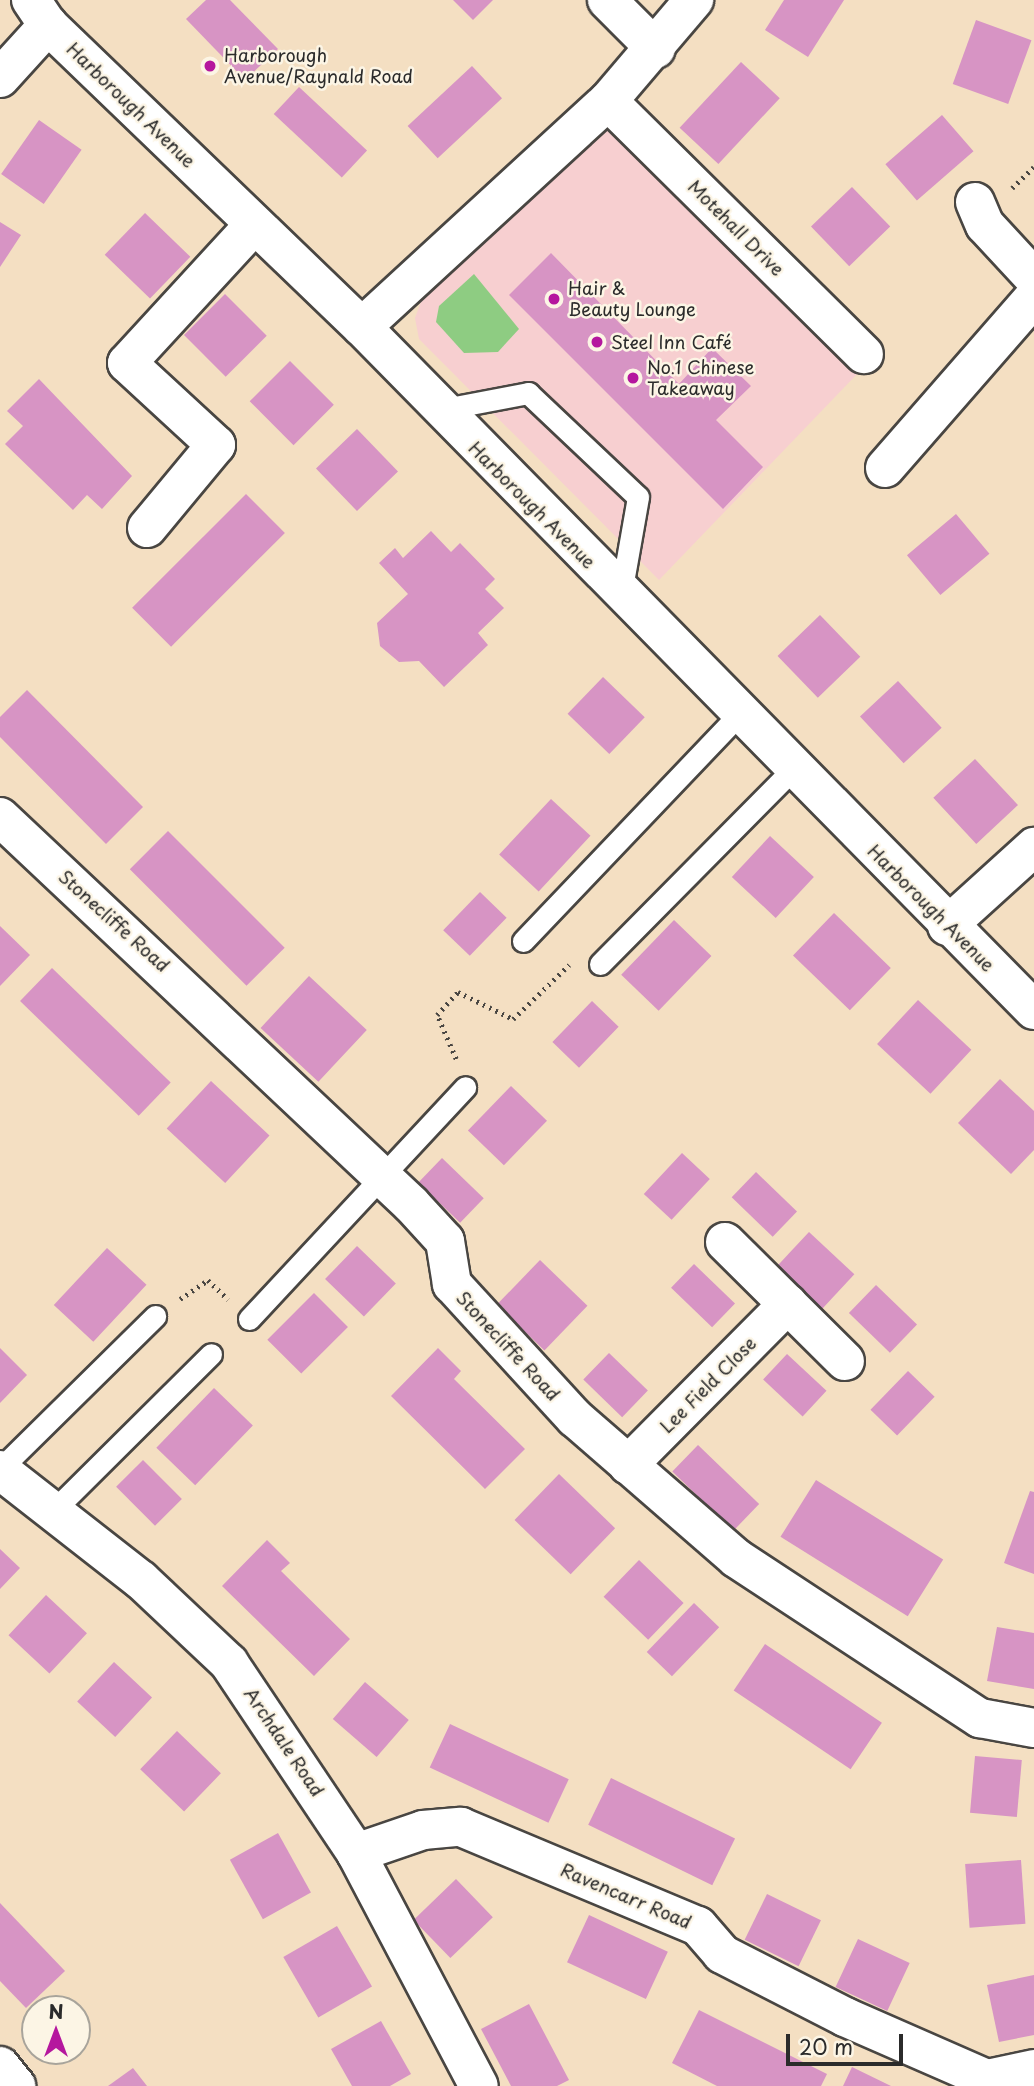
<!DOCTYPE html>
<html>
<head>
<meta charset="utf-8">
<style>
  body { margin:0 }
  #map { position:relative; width:1034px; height:2086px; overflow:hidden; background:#f4dfc2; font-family:"Playpen Sans",sans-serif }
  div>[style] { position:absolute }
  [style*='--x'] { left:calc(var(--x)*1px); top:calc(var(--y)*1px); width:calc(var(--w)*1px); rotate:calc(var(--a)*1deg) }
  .built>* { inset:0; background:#f7cfd0 }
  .green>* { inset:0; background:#8ecc82 }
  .building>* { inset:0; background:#d794c4; transform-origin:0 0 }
  .path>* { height:4.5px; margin-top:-2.25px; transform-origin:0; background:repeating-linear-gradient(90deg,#494642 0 2px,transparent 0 7px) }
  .roads { filter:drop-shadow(2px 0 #494642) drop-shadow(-2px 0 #494642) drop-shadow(0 2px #494642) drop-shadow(0 -2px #494642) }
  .service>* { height:21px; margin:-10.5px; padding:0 10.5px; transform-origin:10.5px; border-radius:10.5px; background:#fff }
  .minor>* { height:38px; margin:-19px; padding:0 19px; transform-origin:19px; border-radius:19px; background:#fff }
  .tertiary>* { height:38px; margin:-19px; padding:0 19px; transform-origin:19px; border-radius:19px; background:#fff }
  .dots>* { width:19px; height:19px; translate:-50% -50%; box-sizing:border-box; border:4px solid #fcf5e5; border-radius:50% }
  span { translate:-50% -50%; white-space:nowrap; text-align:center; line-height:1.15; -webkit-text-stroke:5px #fcf5e5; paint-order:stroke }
  .poi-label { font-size:18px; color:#2b2b2b }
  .left { translate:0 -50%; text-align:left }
  .street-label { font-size:18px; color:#2b2b2b }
  .north { position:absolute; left:21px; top:1995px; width:70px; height:70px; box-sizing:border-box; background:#fcf5e5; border:2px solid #a8a49b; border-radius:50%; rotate:0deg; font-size:19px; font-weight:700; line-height:28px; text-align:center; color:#2b2b2b }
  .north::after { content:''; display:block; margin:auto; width:24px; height:32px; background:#b5179e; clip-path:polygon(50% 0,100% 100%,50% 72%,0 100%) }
  .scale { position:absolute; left:786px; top:2034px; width:117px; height:32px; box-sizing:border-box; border:4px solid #2b2b2b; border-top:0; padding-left:9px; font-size:21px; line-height:24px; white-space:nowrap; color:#2b2b2b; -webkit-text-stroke:5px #fcf5e5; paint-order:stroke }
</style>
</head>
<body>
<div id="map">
  <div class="built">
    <div style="clip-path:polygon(612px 121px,860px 371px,659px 580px,419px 339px,415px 318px,422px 299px)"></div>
  </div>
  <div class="green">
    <div style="clip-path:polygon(474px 274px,519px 329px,498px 352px,464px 353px,436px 322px,439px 306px)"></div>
  </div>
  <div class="building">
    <div style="clip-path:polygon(206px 0,230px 0,278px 49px,245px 80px,186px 19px)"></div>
    <div style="clip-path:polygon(453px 0,493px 0,473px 20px)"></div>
    <div style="clip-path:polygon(784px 0,844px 0,808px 57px,765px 30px)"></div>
    <div style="left:976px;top:20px;width:59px;height:68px;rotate:20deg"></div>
    <div style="left:741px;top:62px;width:53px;height:90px;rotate:43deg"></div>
    <div style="left:472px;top:66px;width:44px;height:88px;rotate:47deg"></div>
    <div style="left:299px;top:87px;width:93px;height:37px;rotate:43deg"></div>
    <div style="left:942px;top:115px;width:48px;height:75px;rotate:49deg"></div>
    <div style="left:39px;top:120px;width:52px;height:66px;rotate:35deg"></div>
    <div style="left:852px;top:187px;width:55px;height:57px;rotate:46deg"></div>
    <div style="left:145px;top:213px;width:63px;height:58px;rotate:44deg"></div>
    <div style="clip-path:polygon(0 222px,21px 235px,0 267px)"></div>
    <div style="clip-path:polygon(551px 253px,679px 384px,712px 348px,751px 386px,716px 420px,763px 467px,723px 509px,509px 295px)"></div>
    <div style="left:225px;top:294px;width:59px;height:58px;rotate:45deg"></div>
    <div style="left:290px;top:361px;width:62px;height:57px;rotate:45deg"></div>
    <div style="clip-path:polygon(39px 379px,132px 476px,102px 509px,87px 495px,73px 510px,5px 444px,23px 426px,7px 411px)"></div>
    <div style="left:357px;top:429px;width:59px;height:57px;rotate:46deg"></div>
    <div style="left:246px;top:494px;width:55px;height:161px;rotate:45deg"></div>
    <div style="left:956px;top:514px;width:52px;height:64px;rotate:50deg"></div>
    <div style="clip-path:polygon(431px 531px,451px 552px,460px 543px,495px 579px,485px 589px,504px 608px,478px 633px,488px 645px,444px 687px,419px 661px,399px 662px,380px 646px,377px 623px,408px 594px,379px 563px,395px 548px,403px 558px)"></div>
    <div style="left:820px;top:615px;width:58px;height:59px;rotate:46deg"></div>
    <div style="left:603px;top:677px;width:58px;height:51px;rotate:44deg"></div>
    <div style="left:898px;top:681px;width:64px;height:52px;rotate:47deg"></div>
    <div style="clip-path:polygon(27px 690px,143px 807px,106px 844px,0 737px,0 717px)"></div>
    <div style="left:975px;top:759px;width:63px;height:57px;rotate:47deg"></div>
    <div style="left:551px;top:799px;width:54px;height:76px;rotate:43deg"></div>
    <div style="left:168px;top:831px;width:165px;height:54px;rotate:45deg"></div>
    <div style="left:770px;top:836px;width:60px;height:56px;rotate:43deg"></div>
    <div style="left:480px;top:892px;width:37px;height:53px;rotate:44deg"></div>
    <div style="left:834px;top:913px;width:79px;height:59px;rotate:44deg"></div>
    <div style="left:674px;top:920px;width:52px;height:76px;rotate:44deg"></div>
    <div style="clip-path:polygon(0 926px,30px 955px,0 986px)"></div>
    <div style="left:52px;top:968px;width:165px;height:46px;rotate:44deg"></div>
    <div style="left:309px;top:976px;width:79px;height:71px;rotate:43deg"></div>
    <div style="left:918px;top:1000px;width:73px;height:60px;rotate:43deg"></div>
    <div style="left:592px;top:1001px;width:37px;height:57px;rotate:44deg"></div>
    <div style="clip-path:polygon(1000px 1079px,1034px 1111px,1034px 1150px,1011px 1174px,958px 1123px)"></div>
    <div style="left:211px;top:1081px;width:80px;height:65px;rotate:43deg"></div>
    <div style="left:511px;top:1086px;width:50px;height:62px;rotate:44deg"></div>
    <div style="left:682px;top:1153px;width:38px;height:56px;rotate:43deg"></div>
    <div style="left:442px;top:1158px;width:58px;height:34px;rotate:44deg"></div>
    <div style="left:756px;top:1172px;width:57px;height:35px;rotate:44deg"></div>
    <div style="left:809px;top:1232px;width:62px;height:47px;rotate:43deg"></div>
    <div style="left:357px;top:1246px;width:54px;height:46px;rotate:44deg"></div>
    <div style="left:107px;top:1248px;width:54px;height:78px;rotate:43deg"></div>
    <div style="left:540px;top:1260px;width:66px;height:62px;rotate:44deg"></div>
    <div style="left:694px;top:1264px;width:57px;height:33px;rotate:44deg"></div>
    <div style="left:876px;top:1285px;width:57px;height:39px;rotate:44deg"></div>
    <div style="left:314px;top:1293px;width:48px;height:66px;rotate:45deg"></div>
    <div style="clip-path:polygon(0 1348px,27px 1375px,0 1403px)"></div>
    <div style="clip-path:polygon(438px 1348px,461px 1371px,454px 1379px,525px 1449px,485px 1489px,391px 1396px)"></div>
    <div style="left:609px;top:1353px;width:54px;height:37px;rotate:44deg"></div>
    <div style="left:787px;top:1354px;width:54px;height:35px;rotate:43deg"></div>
    <div style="left:908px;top:1371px;width:37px;height:54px;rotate:44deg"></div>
    <div style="left:214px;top:1388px;width:54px;height:83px;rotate:44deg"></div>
    <div style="left:698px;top:1445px;width:85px;height:37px;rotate:44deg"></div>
    <div style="left:143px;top:1460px;width:55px;height:38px;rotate:45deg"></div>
    <div style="left:559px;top:1474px;width:78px;height:64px;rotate:44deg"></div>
    <div style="left:816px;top:1480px;width:150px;height:67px;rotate:32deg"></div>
    <div style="clip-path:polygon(1030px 1491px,1034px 1492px,1034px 1574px,1004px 1563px)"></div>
    <div style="clip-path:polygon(267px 1540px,290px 1563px,281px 1571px,350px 1639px,314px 1676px,222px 1586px)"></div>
    <div style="clip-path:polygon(0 1549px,20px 1568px,0 1589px)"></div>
    <div style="left:639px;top:1560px;width:62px;height:51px;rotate:44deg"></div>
    <div style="left:46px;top:1595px;width:56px;height:55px;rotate:43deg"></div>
    <div style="left:694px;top:1603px;width:35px;height:68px;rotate:44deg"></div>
    <div style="clip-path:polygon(997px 1627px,1034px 1633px,1034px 1689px,987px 1681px)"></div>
    <div style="left:765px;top:1644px;width:141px;height:56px;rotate:34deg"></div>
    <div style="left:114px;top:1662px;width:52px;height:54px;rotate:43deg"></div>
    <div style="left:365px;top:1682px;width:58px;height:49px;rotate:41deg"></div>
    <div style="left:450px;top:1724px;width:131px;height:48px;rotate:25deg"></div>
    <div style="left:177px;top:1731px;width:61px;height:53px;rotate:44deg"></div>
    <div style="left:975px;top:1756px;width:47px;height:57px;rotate:5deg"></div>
    <div style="left:611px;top:1778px;width:138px;height:52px;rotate:26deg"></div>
    <div style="left:278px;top:1833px;width:68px;height:55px;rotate:61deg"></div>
    <div style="left:1021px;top:1860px;width:64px;height:56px;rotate:86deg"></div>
    <div style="left:456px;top:1879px;width:53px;height:59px;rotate:46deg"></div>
    <div style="left:767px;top:1894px;width:60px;height:51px;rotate:26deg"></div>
    <div style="clip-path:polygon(0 1903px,65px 1971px,26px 2008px,0 1981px)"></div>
    <div style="left:589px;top:1915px;width:87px;height:52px;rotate:25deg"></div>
    <div style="left:337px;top:1926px;width:70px;height:62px;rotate:60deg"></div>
    <div style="left:858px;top:1939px;width:57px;height:53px;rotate:25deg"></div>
    <div style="clip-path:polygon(1034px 1975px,1034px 2035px,999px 2042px,987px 1985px)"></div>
    <div style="clip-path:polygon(529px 2004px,569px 2080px,557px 2086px,511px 2086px,481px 2029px)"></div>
    <div style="clip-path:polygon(699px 2010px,827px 2074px,821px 2086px,717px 2086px,672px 2063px)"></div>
    <div style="clip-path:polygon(381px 2021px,411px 2074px,390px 2086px,352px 2086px,331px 2049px)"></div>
    <div style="clip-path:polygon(852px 2067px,891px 2086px,843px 2086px)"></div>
    <div style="clip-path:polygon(133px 2068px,147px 2086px,108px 2086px)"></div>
  </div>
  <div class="path">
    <div style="--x:1012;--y:188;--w:30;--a:-44"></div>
    <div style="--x:456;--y:1059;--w:48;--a:-113.4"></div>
    <div style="--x:437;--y:1015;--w:31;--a:-48"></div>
    <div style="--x:458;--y:992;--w:61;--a:26.1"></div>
    <div style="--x:513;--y:1019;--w:78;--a:-44"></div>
    <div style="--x:180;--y:1299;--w:34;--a:-34"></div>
    <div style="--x:208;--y:1280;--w:28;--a:44"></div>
  </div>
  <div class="roads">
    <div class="service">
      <div style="--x:439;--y:410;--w:91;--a:-10.8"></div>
      <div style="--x:528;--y:393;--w:151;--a:43.4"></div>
      <div style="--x:638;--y:497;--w:97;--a:100"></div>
      <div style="--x:523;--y:941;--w:315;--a:-46.4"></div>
      <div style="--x:600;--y:964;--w:274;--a:-45.3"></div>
      <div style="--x:249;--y:1319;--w:317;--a:-47"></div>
      <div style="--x:0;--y:1469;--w:218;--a:-44.6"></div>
      <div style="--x:52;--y:1512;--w:224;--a:-44.8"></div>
    </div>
    <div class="minor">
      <div style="--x:607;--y:0;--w:69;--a:45"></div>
      <div style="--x:0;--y:78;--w:72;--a:-47.8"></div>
      <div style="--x:608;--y:101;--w:360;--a:44.7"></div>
      <div style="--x:975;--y:202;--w:25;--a:67"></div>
      <div style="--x:985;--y:225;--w:72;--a:47.2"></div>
      <div style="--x:362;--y:327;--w:334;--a:-42.6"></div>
      <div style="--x:608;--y:101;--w:133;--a:-49.6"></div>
      <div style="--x:885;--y:468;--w:227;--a:-48.9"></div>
      <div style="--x:147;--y:528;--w:108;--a:-50.3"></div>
      <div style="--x:216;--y:445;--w:121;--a:-137.3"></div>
      <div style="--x:127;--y:363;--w:188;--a:-47.4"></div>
      <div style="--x:0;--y:817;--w:565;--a:43.28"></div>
      <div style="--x:411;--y:1204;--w:50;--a:47.4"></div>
      <div style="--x:445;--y:1241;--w:44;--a:80.8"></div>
      <div style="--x:452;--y:1284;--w:182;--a:47.5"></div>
      <div style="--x:575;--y:1418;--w:213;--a:41"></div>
      <div style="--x:736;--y:1558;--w:292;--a:33.3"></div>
      <div style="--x:980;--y:1718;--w:55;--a:10.5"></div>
      <div style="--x:947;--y:926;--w:118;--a:-42.2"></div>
      <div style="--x:725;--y:1242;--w:169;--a:44.8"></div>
      <div style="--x:628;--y:1465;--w:227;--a:-45.2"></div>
      <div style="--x:0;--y:1470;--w:179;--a:38"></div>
      <div style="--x:141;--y:1580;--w:121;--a:43.3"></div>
      <div style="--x:229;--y:1663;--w:229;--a:56.2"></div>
      <div style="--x:356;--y:1853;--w:263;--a:62.2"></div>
      <div style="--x:356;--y:1853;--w:71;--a:-18.9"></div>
      <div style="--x:423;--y:1830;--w:38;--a:-5"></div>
      <div style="--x:461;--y:1827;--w:257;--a:22.7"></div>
      <div style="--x:698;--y:1926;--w:37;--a:49"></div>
      <div style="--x:722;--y:1954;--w:138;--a:27.1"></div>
      <div style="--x:845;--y:2017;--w:155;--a:23.6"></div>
      <div style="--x:987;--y:2079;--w:48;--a:-12"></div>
      <div style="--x:0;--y:2066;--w:26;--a:51"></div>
    </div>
    <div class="tertiary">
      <div style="--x:31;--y:0;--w:30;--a:56"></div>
      <div style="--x:48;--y:25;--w:436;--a:43.9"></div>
      <div style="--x:362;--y:327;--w:958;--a:45.47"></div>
    </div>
  </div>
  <div class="dots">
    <div style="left:210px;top:66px;background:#b5179e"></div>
    <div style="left:554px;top:299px;background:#b5179e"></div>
    <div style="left:597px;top:342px;background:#b5179e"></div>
    <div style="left:633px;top:378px;background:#b5179e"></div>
  </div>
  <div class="poi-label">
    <span class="left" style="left:224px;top:66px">Harborough<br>Avenue/Raynald Road</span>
    <span class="left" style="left:568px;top:299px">Hair &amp;<br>Beauty Lounge</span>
    <span class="left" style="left:611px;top:342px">Steel Inn Café</span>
    <span class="left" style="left:647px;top:378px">No.1 Chinese<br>Takeaway</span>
  </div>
  <div class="street-label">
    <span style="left:131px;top:105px;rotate:44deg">Harborough Avenue</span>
    <span style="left:736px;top:228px;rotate:45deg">Motehall Drive</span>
    <span style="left:532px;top:505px;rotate:45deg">Harborough Avenue</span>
    <span style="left:931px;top:908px;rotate:45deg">Harborough Avenue</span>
    <span style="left:114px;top:921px;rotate:42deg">Stonecliffe Road</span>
    <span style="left:508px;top:1346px;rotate:47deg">Stonecliffe Road</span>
    <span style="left:708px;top:1385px;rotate:-45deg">Lee Field Close</span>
    <span style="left:284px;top:1742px;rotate:56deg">Archdale Road</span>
    <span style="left:626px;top:1896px;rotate:23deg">Ravencarr Road</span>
  </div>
  <div class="north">N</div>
  <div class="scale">20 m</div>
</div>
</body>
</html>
